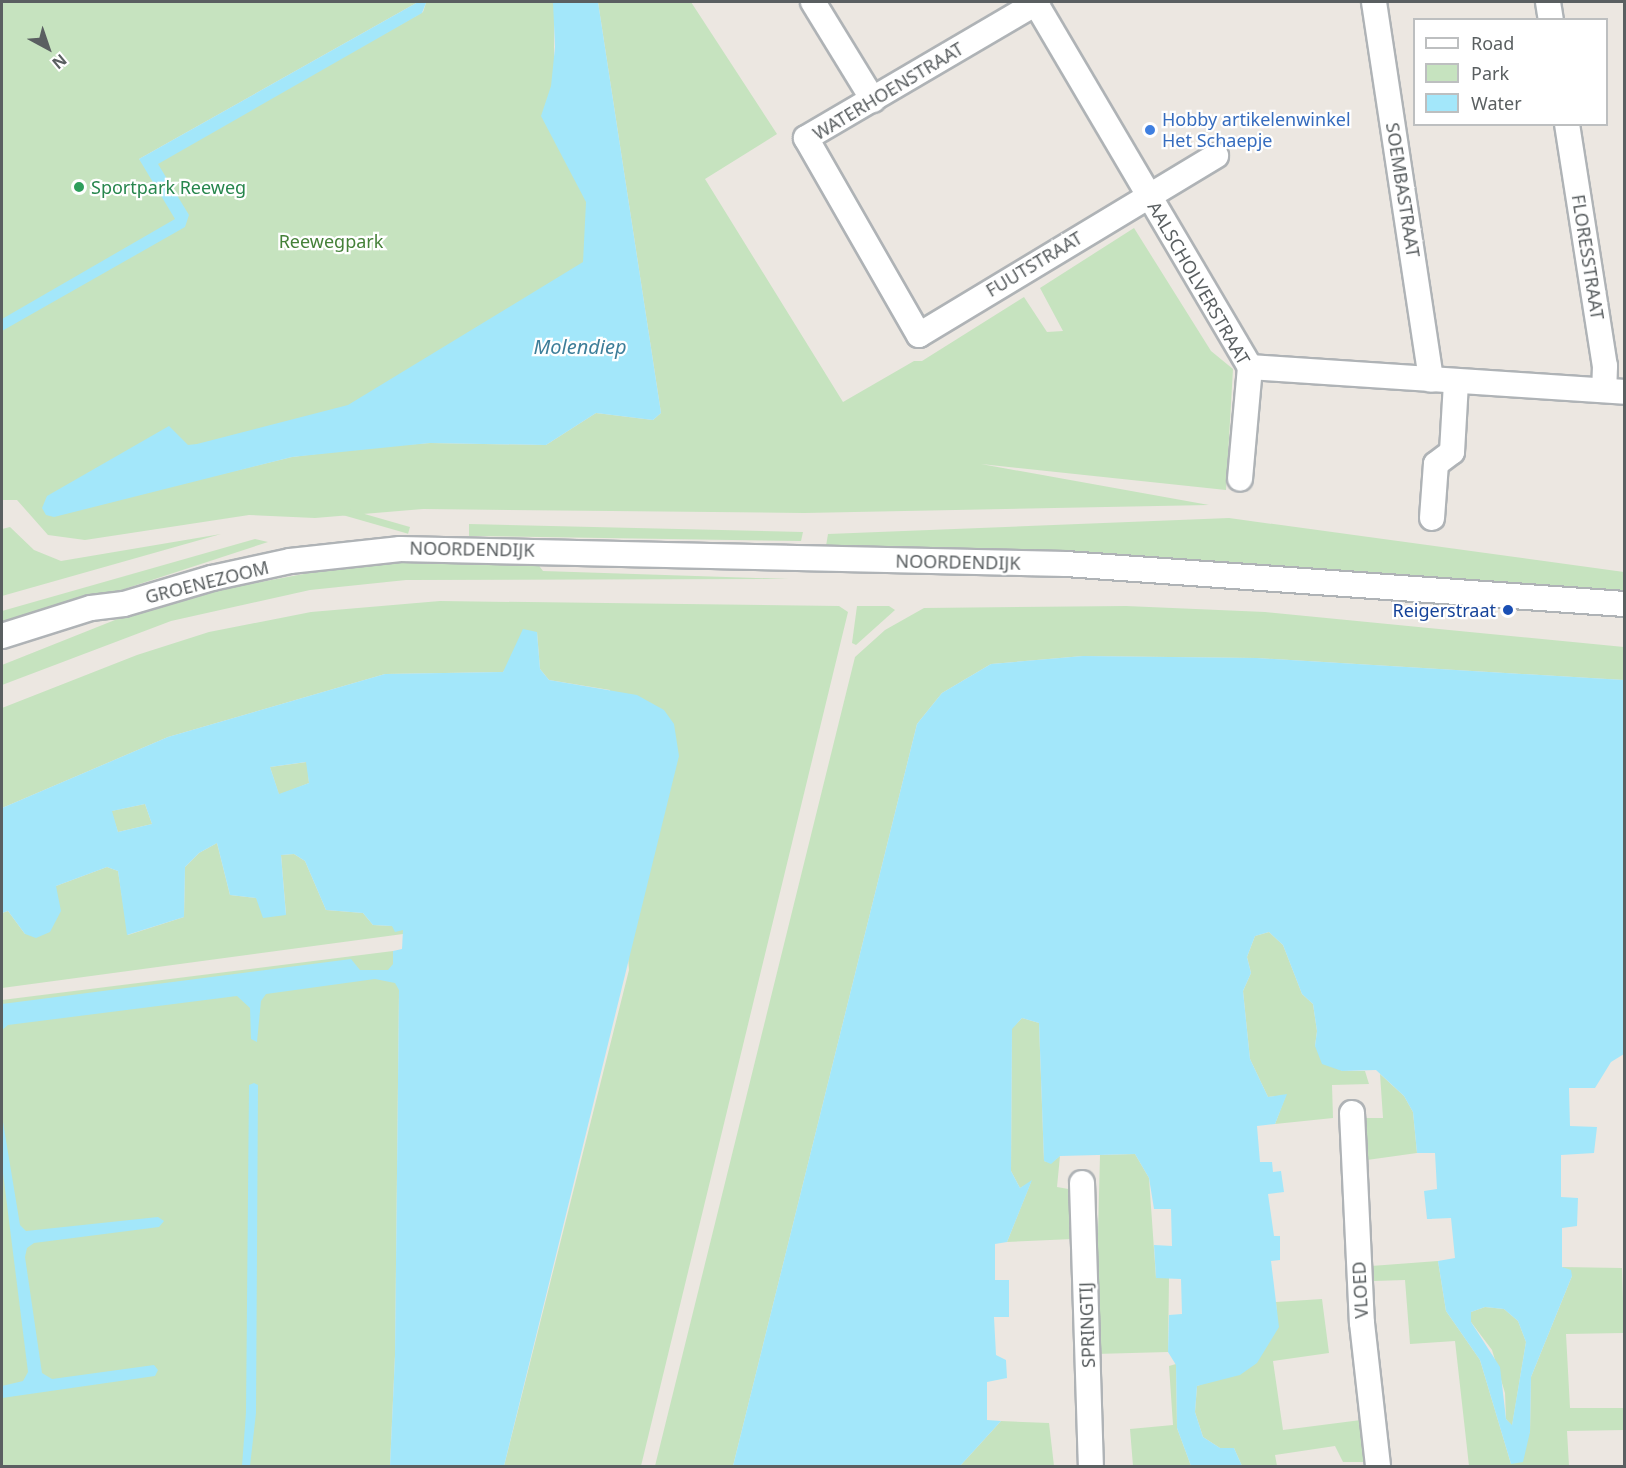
<!DOCTYPE html>
<html>
<head>
<meta charset="utf-8">
<style>
  body { margin:0 }
  #map { position:relative; width:1626px; height:1468px; overflow:hidden; background:#ece7e1; font-family:"Noto Sans",sans-serif }
  div>[style] { position:absolute }
  [style*='--x'] { left:calc(var(--x)*1px); top:calc(var(--y)*1px); width:calc(var(--w)*1px); rotate:calc(var(--a)*1deg) }
  .green>* { inset:0; background:#c6e3bf; transform-origin:0 0 }
  .water>* { inset:0; background:#a3e7fa }
  .roads { filter:drop-shadow(2px 0 #afb3b6) drop-shadow(-2px 0 #afb3b6) drop-shadow(0 2px #afb3b6) drop-shadow(0 -2px #afb3b6) }
  .minor>* { height:24px; margin:-12px; padding:0 12px; transform-origin:12px; border-radius:12px; background:#fff }
  .dots>* { width:16px; height:16px; translate:-50% -50%; box-sizing:border-box; border:3px solid #fff; border-radius:50% }
  span { translate:-50% -50%; white-space:nowrap; text-align:center; line-height:1.15; -webkit-text-stroke:4.5px #fff; paint-order:stroke }
  .street-label { font-size:18px; color:#5a5f61 }
  .shop-label { font-size:18px; color:#366cbe }
  .left { translate:0 -50%; text-align:left }
  .leisure-label { font-size:18px; color:#27864d }
  .park-label { font-size:18px; color:#458139 }
  .transit-label { font-size:18px; color:#164399 }
  .right { translate:-100% -50%; text-align:right }
  .water-label { font-size:20px; color:#3d7e99; font-style:italic }
  .frame { position:absolute; inset:0; border:3px solid #5a5f61; pointer-events:none }
  .legend { position:absolute; left:1413px; top:18px; width:195px; height:108px; box-sizing:border-box; background:#fff; border:2px solid #bdbfc0; margin:0; padding:8px 10px; list-style:none; font-size:18px; color:#5a5f61 }
  .legend li { display:flex; align-items:center; gap:12px; height:30px }
  .legend b { width:30px; border:2px solid #bdbfc0 }
  .north { position:absolute; left:18px; top:18px; width:60px; height:60px; -webkit-text-stroke:4px #fff; paint-order:stroke; rotate:140deg; font-size:16px; font-weight:700; line-height:24px; text-align:center; color:#5a5f61 }
  .north::after { content:''; display:block; margin:auto; width:21px; height:27px; background:#5a5f61; clip-path:polygon(50% 0,100% 100%,50% 72%,0 100%) }
</style>
</head>
<body>
<div id="map">
  <div class="green">
    <div style="clip-path:polygon(2px 2px,418px 2px,139px 159px,146px 168px,423px 12px,426px 3px,422px 2px,554px 2px,554px 59px,591px 197px,588px 263px,334px 420px,201px 479px,292px 457px,364px 448px,430px 443px,546px 445px,596px 413px,653px 420px,661px 413px,598px 2px,691px 2px,777px 134px,705px 179px,843px 402px,914px 361px,922px 361px,1024px 297px,1047px 332px,1063px 331px,1040px 288px,1134px 228px,1211px 351px,1233px 369px,1226px 490px,981px 464px,1209px 505px,804px 513px,423px 509px,315px 518px,249px 515px,85px 540px,48px 535px,17px 500px,2px 500px)"></div>
    <div style="clip-path:polygon(1229px 518px,1624px 572px,1624px 596px,826px 546px,828px 534px)"></div>
    <div style="clip-path:polygon(469px 524px,803px 532px,801px 541px,469px 536px)"></div>
    <div style="clip-path:polygon(10px 527px,34px 550px,61px 561px,221px 534px,2px 596px,2px 529px)"></div>
    <div style="left:410px;top:527px;width:7px;height:88px;rotate:106deg"></div>
    <div style="clip-path:polygon(255px 539px,268px 542px,2px 629px,2px 611px)"></div>
    <div style="clip-path:polygon(498px 562px,537px 563px,543px 571px,789px 579px,406px 580px,310px 590px,171px 621px,2px 685px,2px 665px,120px 618px,202px 593px,309px 573px,391px 563px)"></div>
    <div style="clip-path:polygon(440px 601px,839px 606px,848px 612px,641px 1466px,504px 1466px,629px 970px,610px 690px,549px 680px,540px 669px,537px 632px,503px 672px,385px 674px,168px 737px,2px 808px,2px 708px,137px 655px,209px 632px,311px 612px)"></div>
    <div style="clip-path:polygon(857px 606px,889px 606px,895px 610px,856px 645px,852px 643px)"></div>
    <div style="clip-path:polygon(1126px 606px,1265px 612px,1624px 647px,1624px 680px,1257px 658px,1083px 656px,991px 664px,942px 693px,917px 724px,733px 1466px,655px 1466px,855px 657px,885px 630px,924px 608px)"></div>
    <div style="clip-path:polygon(307px 762px,309px 783px,279px 795px,270px 767px)"></div>
    <div style="clip-path:polygon(145px 804px,152px 824px,118px 832px,111px 811px)"></div>
    <div style="clip-path:polygon(217px 843px,230px 895px,256px 898px,286px 914px,281px 855px,294px 854px,305px 861px,326px 910px,363px 913px,373px 925px,392px 926px,404px 929px,403px 934px,2px 988px,2px 913px,8px 911px,25px 934px,56px 886px,107px 867px,118px 871px,128px 935px,184px 917px,185px 867px,199px 853px)"></div>
    <div style="clip-path:polygon(1269px 932px,1283px 945px,1302px 994px,1313px 1004px,1317px 1031px,1315px 1046px,1342px 1071px,1365px 1071px,1369px 1084px,1332px 1085px,1333px 1118px,1275px 1124px,1286px 1095px,1268px 1097px,1250px 1059px,1243px 991px,1251px 973px,1247px 957px,1255px 936px)"></div>
    <div style="clip-path:polygon(393px 951px,399px 990px,395px 1355px,390px 1466px,2px 1466px,2px 1000px)"></div>
    <div style="clip-path:polygon(1022px 1018px,1039px 1023px,1044px 1161px,1051px 1163px,1060px 1156px,1057px 1187px,1074px 1190px,1073px 1239px,1007px 1242px,1031px 1182px,1020px 1188px,1011px 1171px,1012px 1028px)"></div>
    <div style="clip-path:polygon(1380px 1074px,1404px 1096px,1413px 1112px,1417px 1153px,1367px 1160px,1361px 1118px,1383px 1118px)"></div>
    <div style="clip-path:polygon(1135px 1154px,1149px 1178px,1156px 1278px,1169px 1278px,1168px 1352px,1095px 1354px,1100px 1155px)"></div>
    <div style="clip-path:polygon(1438px 1261px,1446px 1311px,1480px 1360px,1511px 1464px,1530px 1432px,1531px 1377px,1572px 1276px,1562px 1267px,1622px 1268px,1624px 1333px,1566px 1334px,1570px 1408px,1624px 1408px,1624px 1430px,1567px 1431px,1569px 1466px,1469px 1466px,1455px 1341px,1410px 1344px,1405px 1280px,1374px 1281px,1371px 1266px)"></div>
    <div style="clip-path:polygon(1322px 1299px,1329px 1353px,1273px 1361px,1283px 1430px,1361px 1420px,1366px 1462px,1343px 1462px,1335px 1446px,1275px 1455px,1277px 1466px,1242px 1466px,1234px 1448px,1220px 1448px,1203px 1437px,1195px 1412px,1197px 1386px,1216px 1379px,1278px 1327px,1276px 1302px)"></div>
    <div style="clip-path:polygon(1485px 1307px,1504px 1309px,1518px 1321px,1526px 1342px,1512px 1426px,1506px 1419px,1505px 1393px,1492px 1350px,1471px 1322px,1471px 1312px)"></div>
    <div style="clip-path:polygon(1176px 1364px,1177px 1428px,1191px 1466px,1133px 1466px,1130px 1429px,1173px 1425px,1169px 1366px)"></div>
    <div style="clip-path:polygon(1001px 1421px,1049px 1423px,1054px 1466px,960px 1466px)"></div>
  </div>
  <div class="water">
    <div style="clip-path:polygon(418px 2px,426px 3px,422px 13px,158px 164px,189px 215px,185px 227px,2px 331px,2px 319px,175px 219px,139px 159px)"></div>
    <div style="clip-path:polygon(553px 2px,598px 2px,661px 413px,653px 420px,596px 413px,546px 445px,430px 443px,292px 457px,54px 517px,46px 515px,42px 508px,47px 496px,169px 426px,188px 445px,197px 444px,348px 405px,583px 262px,586px 202px,541px 116px,551px 86px,555px 47px)"></div>
    <div style="clip-path:polygon(evenodd,523px 629px,537px 632px,540px 669px,549px 680px,637px 695px,664px 710px,674px 724px,679px 756px,504px 1466px,390px 1466px,395px 1355px,399px 990px,395px 983px,375px 979px,266px 994px,261px 1001px,257px 1042px,251px 1039px,250px 1008px,237px 996px,8px 1025px,2px 1030px,2px 1004px,351px 959px,360px 970px,388px 970px,393px 964px,393px 951px,402px 949px,403px 930px,395px 932px,392px 926px,373px 925px,363px 913px,326px 910px,305px 861px,294px 854px,281px 855px,286px 915px,263px 918px,256px 898px,230px 895px,217px 843px,199px 853px,185px 867px,184px 917px,127px 935px,118px 871px,107px 867px,56px 886px,61px 911px,50px 932px,36px 938px,25px 934px,8px 911px,2px 913px,2px 808px,168px 737px,385px 674px,503px 672px,523px 629px,306px 762px,309px 783px,279px 794px,270px 767px,306px 762px,523px 629px,145px 804px,152px 824px,118px 832px,112px 811px,145px 804px)"></div>
    <div style="clip-path:polygon(evenodd,1083px 656px,1257px 658px,1624px 680px,1624px 1054px,1611px 1062px,1595px 1088px,1569px 1088px,1570px 1126px,1597px 1127px,1594px 1153px,1561px 1155px,1561px 1197px,1578px 1198px,1577px 1226px,1562px 1228px,1562px 1267px,1571px 1270px,1572px 1276px,1531px 1377px,1530px 1432px,1523px 1462px,1511px 1464px,1480px 1360px,1446px 1311px,1438px 1261px,1455px 1258px,1451px 1218px,1427px 1219px,1424px 1191px,1437px 1189px,1435px 1153px,1417px 1153px,1413px 1112px,1404px 1096px,1376px 1070px,1342px 1071px,1322px 1064px,1315px 1046px,1317px 1031px,1313px 1004px,1302px 994px,1283px 945px,1269px 932px,1255px 936px,1247px 957px,1251px 973px,1243px 991px,1250px 1059px,1268px 1097px,1287px 1094px,1275px 1124px,1257px 1126px,1260px 1162px,1272px 1162px,1273px 1172px,1281px 1171px,1284px 1192px,1268px 1194px,1274px 1236px,1280px 1236px,1280px 1260px,1271px 1261px,1279px 1327px,1257px 1363px,1240px 1375px,1197px 1386px,1195px 1412px,1203px 1437px,1220px 1448px,1234px 1448px,1242px 1466px,1191px 1466px,1177px 1428px,1176px 1365px,1168px 1352px,1169px 1315px,1182px 1314px,1181px 1279px,1156px 1278px,1154px 1245px,1172px 1246px,1171px 1209px,1154px 1209px,1149px 1178px,1135px 1154px,1060px 1156px,1051px 1164px,1044px 1161px,1039px 1023px,1022px 1018px,1012px 1029px,1011px 1171px,1020px 1188px,1032px 1180px,1007px 1242px,995px 1244px,995px 1280px,1009px 1280px,1009px 1317px,994px 1317px,996px 1355px,1006px 1360px,1007px 1378px,987px 1382px,987px 1420px,1001px 1421px,960px 1466px,733px 1466px,917px 724px,942px 693px,991px 664px,1083px 656px,1485px 1307px,1504px 1309px,1518px 1321px,1526px 1342px,1512px 1425px,1506px 1419px,1500px 1367px,1471px 1322px,1471px 1312px,1485px 1307px)"></div>
    <div style="clip-path:polygon(254px 1083px,258px 1085px,256px 1413px,250px 1466px,242px 1466px,246px 1412px,249px 1085px)"></div>
    <div style="clip-path:polygon(2px 1116px,20px 1225px,26px 1231px,158px 1217px,164px 1221px,159px 1227px,34px 1243px,27px 1248px,25px 1257px,42px 1373px,52px 1379px,154px 1365px,158px 1370px,155px 1376px,2px 1398px,2px 1386px,23px 1381px,28px 1372px,2px 1165px)"></div>
  </div>
  <div class="roads">
    <div class="minor">
      <div style="--x:813;--y:2;--w:115;--a:58.5"></div>
      <div style="--x:1035;--y:2;--w:424;--a:59.5"></div>
      <div style="--x:1250;--y:367;--w:112;--a:95.1"></div>
      <div style="--x:1038;--y:2;--w:269;--a:149.6"></div>
      <div style="--x:806;--y:138;--w:227;--a:60.2"></div>
      <div style="--x:919;--y:335;--w:347;--a:-31.1"></div>
      <div style="--x:1374;--y:2;--w:382;--a:81.4"></div>
      <div style="--x:1548;--y:2;--w:18;--a:81"></div>
      <div style="--x:1567;--y:124;--w:245;--a:81.1"></div>
      <div style="--x:1605;--y:366;--w:24;--a:92"></div>
      <div style="--x:1250;--y:367;--w:375;--a:3.8"></div>
      <div style="--x:1432;--y:518;--w:54;--a:-85.8"></div>
      <div style="--x:1436;--y:464;--w:20;--a:-37"></div>
      <div style="--x:1452;--y:452;--w:70;--a:-86.7"></div>
      <div style="--x:2;--y:636;--w:93;--a:-17.5"></div>
      <div style="--x:91;--y:608;--w:33;--a:-7"></div>
      <div style="--x:124;--y:604;--w:92;--a:-16.5"></div>
      <div style="--x:212;--y:578;--w:80;--a:-12.3"></div>
      <div style="--x:290;--y:561;--w:111;--a:-6.2"></div>
      <div style="--x:400;--y:549;--w:666;--a:1.29"></div>
      <div style="--x:1066;--y:564;--w:559;--a:4.1"></div>
      <div style="--x:1352;--y:1113;--w:210;--a:87.3"></div>
      <div style="--x:1362;--y:1323;--w:144;--a:83.6"></div>
      <div style="--x:1082;--y:1183;--w:283;--a:88.2"></div>
    </div>
  </div>
  <div class="dots">
    <div style="left:1150px;top:130px;background:#3f7fe0"></div>
    <div style="left:79px;top:187px;background:#2e9e5b"></div>
    <div style="left:1508px;top:610px;background:#1a4fb4"></div>
  </div>
  <div class="street-label">
    <span style="left:888px;top:91px;rotate:-31deg">WATERHOENSTRAAT</span>
    <span style="left:1403px;top:190px;rotate:81deg">SOEMBASTRAAT</span>
    <span style="left:1588px;top:257px;rotate:81deg">FLORESSTRAAT</span>
    <span style="left:1034px;top:264px;rotate:-31deg">FUUTSTRAAT</span>
    <span style="left:1199px;top:283px;rotate:60deg">AALSCHOLVERSTRAAT</span>
    <span style="left:472px;top:549px;rotate:1deg">NOORDENDIJK</span>
    <span style="left:958px;top:562px;rotate:1deg">NOORDENDIJK</span>
    <span style="left:207px;top:582px;rotate:-14deg">GROENEZOOM</span>
    <span style="left:1360px;top:1290px;rotate:-93deg">VLOED</span>
    <span style="left:1087px;top:1325px;rotate:-92deg">SPRINGTIJ</span>
  </div>
  <div class="shop-label">
    <span class="left" style="left:1162px;top:130px">Hobby artikelenwinkel<br>Het Schaepje</span>
  </div>
  <div class="leisure-label">
    <span class="left" style="left:91px;top:187px">Sportpark Reeweg</span>
  </div>
  <div class="park-label">
    <span style="left:331px;top:241px">Reewegpark</span>
  </div>
  <div class="transit-label">
    <span class="right" style="left:1496px;top:610px">Reigerstraat</span>
  </div>
  <div class="water-label">
    <span style="left:580px;top:346px">Molendiep</span>
  </div>
  <div class="frame"></div>
  <ul class="legend">
  <li><b style="height:8px;background:#fff"></b>Road</li>
  <li><b style="height:16px;background:#c6e3bf"></b>Park</li>
  <li><b style="height:16px;background:#a3e7fa"></b>Water</li>
  </ul>
  <div class="north">N</div>
</div>
</body>
</html>
